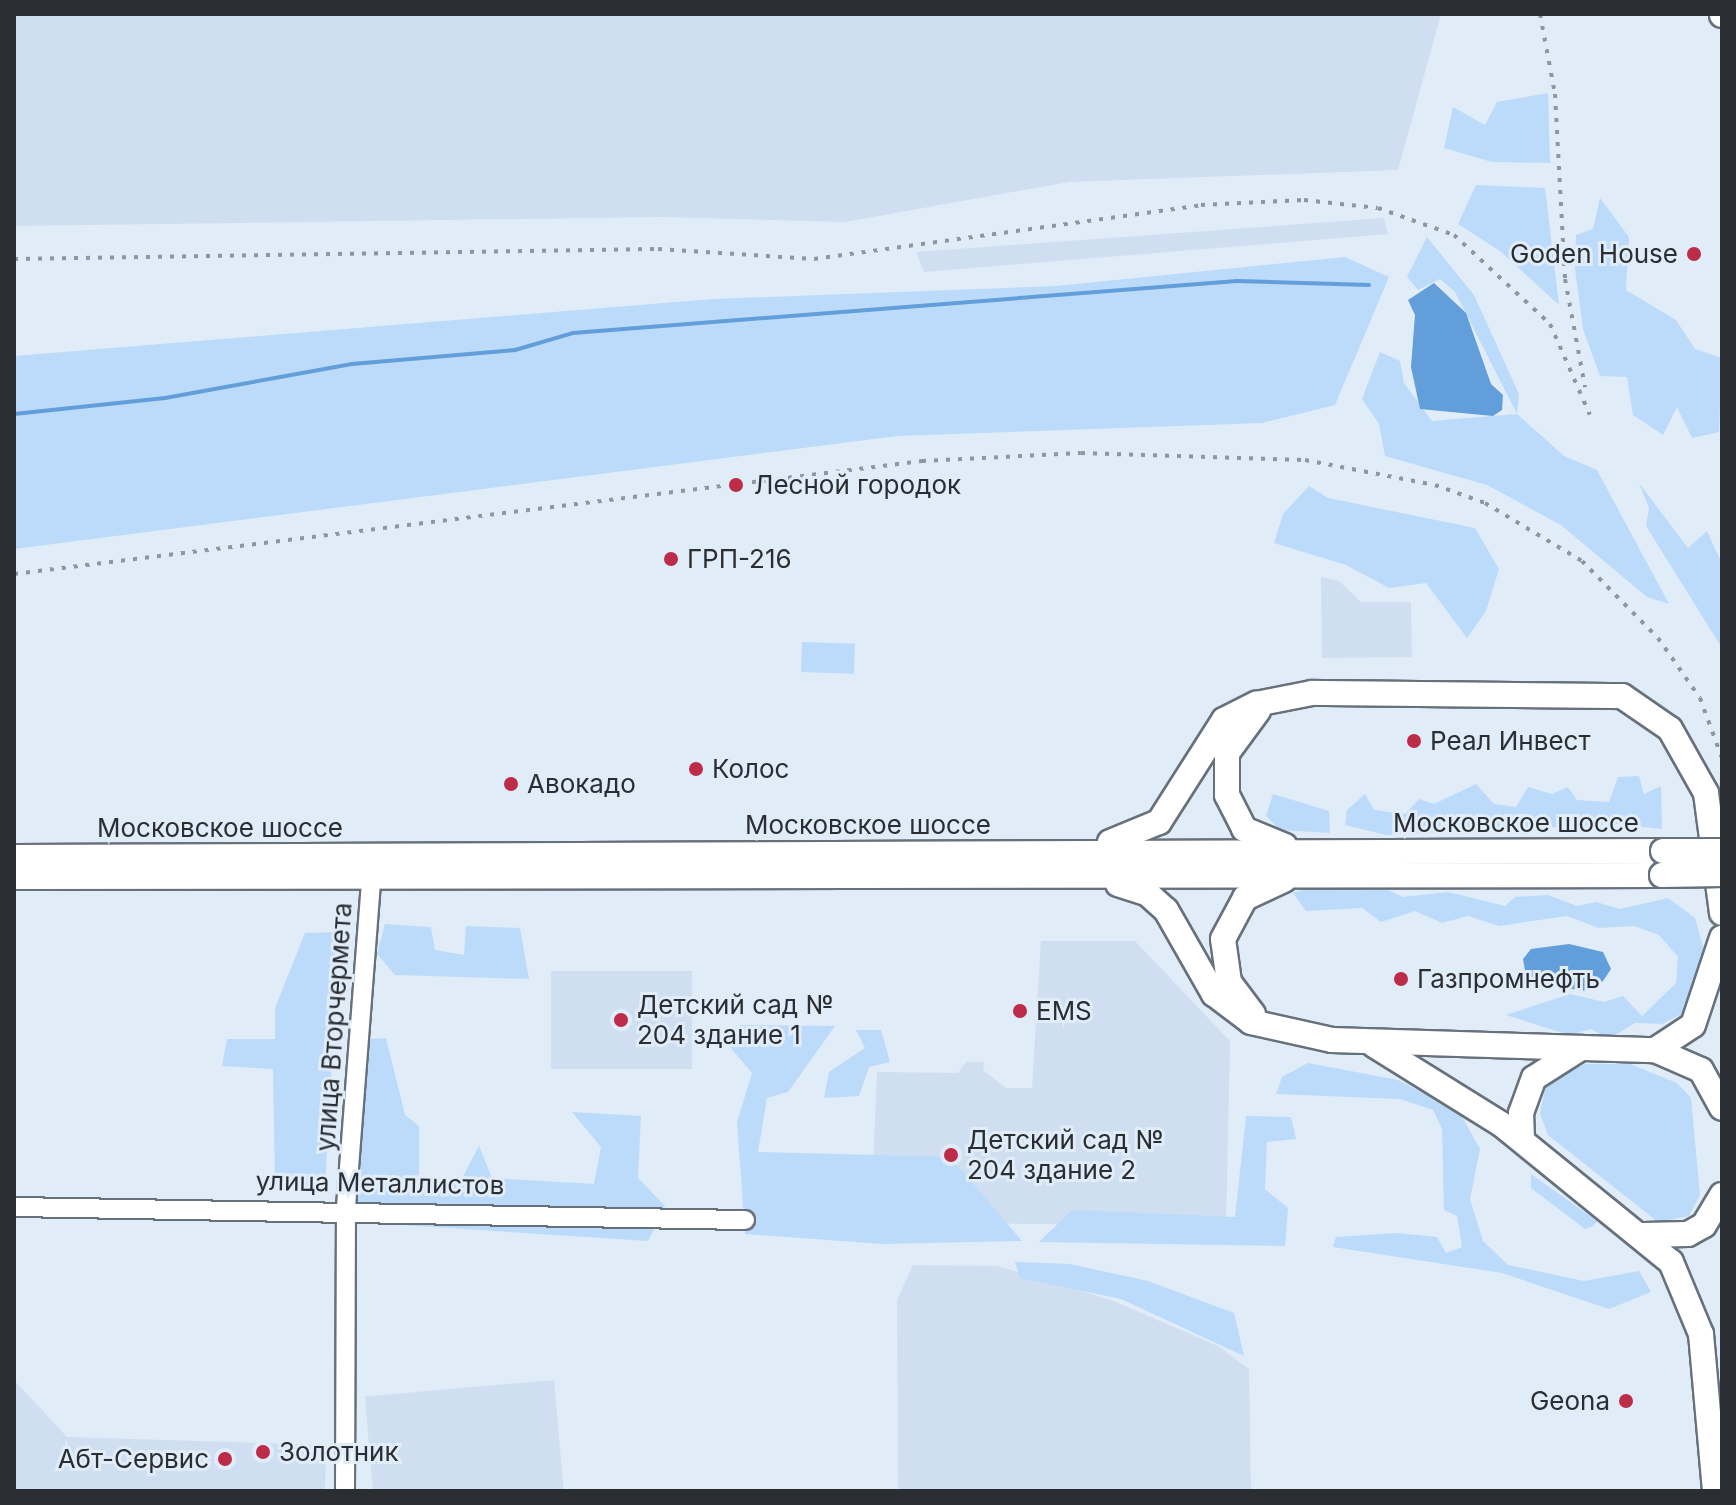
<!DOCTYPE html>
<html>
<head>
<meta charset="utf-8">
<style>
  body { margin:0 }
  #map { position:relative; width:1736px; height:1505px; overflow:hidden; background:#e0ecf8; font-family:Inter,sans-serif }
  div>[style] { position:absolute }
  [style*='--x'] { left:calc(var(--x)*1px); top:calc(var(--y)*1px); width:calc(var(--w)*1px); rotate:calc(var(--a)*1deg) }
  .built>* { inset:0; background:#cfdff1; transform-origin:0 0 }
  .green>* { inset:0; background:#bcdbfa; transform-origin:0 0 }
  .water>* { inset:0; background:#629ed9 }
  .stream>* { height:4px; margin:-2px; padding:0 2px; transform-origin:2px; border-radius:2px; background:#629ed9 }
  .roads { filter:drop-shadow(2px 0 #67717c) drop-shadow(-2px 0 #67717c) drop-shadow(0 2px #67717c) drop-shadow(0 -2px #67717c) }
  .minor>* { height:18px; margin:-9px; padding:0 9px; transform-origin:9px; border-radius:9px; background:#fff }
  .major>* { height:24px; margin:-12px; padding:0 12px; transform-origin:12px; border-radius:12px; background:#fff }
  .rail>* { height:4px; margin-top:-2px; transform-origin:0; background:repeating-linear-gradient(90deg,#8e969f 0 4px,transparent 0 12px) }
  .bridges { filter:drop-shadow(2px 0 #67717c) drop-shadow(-2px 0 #67717c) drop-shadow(0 2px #67717c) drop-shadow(0 -2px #67717c) }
  .major-bridge>* { height:24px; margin:-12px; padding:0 12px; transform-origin:12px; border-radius:12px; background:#fff }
  .dots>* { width:22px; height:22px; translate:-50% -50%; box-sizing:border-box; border:4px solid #e0ecf8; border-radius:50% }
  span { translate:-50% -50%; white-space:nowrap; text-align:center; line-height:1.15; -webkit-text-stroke:6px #e0ecf8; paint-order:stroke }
  .poi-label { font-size:26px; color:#2a2e32 }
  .right { translate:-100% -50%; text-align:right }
  .left { translate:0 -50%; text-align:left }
  .street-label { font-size:26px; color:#2a2e32 }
  .frame { position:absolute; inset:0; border:16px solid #2a2e32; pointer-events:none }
</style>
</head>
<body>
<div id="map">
  <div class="built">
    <div style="clip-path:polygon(14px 14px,1441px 14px,1398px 170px,1069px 182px,845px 222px,662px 217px,14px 226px)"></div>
    <div style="clip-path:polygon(1384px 218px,1388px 234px,924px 272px,916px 252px)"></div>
    <div style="clip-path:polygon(1321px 577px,1339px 581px,1361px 602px,1411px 602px,1412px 657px,1322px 658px)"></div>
    <div style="clip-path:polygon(1041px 941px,1135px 941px,1230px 1041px,1226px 1226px,871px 1222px,877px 1072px,958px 1073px,966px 1062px,984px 1062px,983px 1070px,1006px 1088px,1032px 1088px)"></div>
    <div style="left:551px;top:971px;width:141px;height:98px"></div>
    <div style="clip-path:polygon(913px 1265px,998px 1266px,1111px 1300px,1218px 1346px,1249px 1369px,1251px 1491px,898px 1491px,897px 1300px)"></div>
    <div style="clip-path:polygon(14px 1380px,67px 1437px,326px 1445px,325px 1491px,14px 1491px)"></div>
    <div style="left:554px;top:1380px;width:111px;height:190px;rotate:85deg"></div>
  </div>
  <div class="green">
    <div style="clip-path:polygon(1548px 93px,1550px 163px,1492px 162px,1444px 148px,1453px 107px,1485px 125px,1497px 102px)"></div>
    <div style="clip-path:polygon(1476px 185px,1545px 188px,1559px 305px,1500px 251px,1458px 224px)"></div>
    <div style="clip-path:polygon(1600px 198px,1629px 237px,1626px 290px,1676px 320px,1695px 349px,1722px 358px,1719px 432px,1692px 438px,1677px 407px,1663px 435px,1633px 415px,1627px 377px,1600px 376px,1583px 329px,1575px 269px,1576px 235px,1593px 229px)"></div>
    <div style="clip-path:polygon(1427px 237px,1474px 295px,1519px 394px,1517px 414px,1564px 456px,1597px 470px,1669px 604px,1647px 597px,1561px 525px,1487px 485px,1385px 456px,1379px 424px,1362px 399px,1380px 352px,1400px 361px,1404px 383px,1432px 421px,1517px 414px,1455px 292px,1440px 279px,1418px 290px,1407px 277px)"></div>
    <div style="clip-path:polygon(1345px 257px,1389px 277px,1335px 405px,1262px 423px,897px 436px,14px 549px,14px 356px,713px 299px,1056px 286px)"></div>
    <div style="clip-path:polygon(1639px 483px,1688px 548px,1707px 531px,1722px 564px,1722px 648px,1646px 526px,1649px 508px)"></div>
    <div style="clip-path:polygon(1309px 486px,1328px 498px,1475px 528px,1499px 569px,1486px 611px,1467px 638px,1426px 583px,1389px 588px,1346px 565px,1274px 543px,1283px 514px)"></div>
    <div style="left:802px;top:642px;width:53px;height:30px;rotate:2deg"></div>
    <div style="clip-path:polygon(1639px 776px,1644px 794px,1661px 786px,1662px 829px,1618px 824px,1386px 835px,1345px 825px,1347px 810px,1365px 794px,1374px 810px,1405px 814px,1419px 799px,1434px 804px,1476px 784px,1494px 804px,1516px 807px,1528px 787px,1552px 794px,1568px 787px,1577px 800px,1609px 802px,1618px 777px)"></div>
    <div style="clip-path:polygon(1273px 794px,1329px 811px,1330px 833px,1280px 830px,1266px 816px)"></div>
    <div style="clip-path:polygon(1306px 889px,1386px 889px,1403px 897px,1448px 892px,1505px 906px,1515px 897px,1548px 895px,1577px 906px,1596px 902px,1620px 909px,1668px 898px,1695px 918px,1704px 950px,1701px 986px,1684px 1013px,1662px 1024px,1635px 1023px,1609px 1039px,1591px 1029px,1569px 1035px,1506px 1015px,1570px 994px,1604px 1002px,1623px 996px,1642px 1016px,1676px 983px,1678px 957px,1659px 935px,1634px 926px,1599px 928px,1567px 916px,1499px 926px,1468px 916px,1442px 923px,1415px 911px,1381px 922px,1362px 908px,1306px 911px,1293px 893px)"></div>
    <div style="clip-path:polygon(385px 924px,431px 927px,435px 950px,464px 955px,466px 926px,520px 928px,529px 979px,395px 975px,377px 954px)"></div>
    <div style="clip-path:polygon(339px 932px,325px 1187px,275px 1184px,273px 1069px,222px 1066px,227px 1039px,275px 1039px,275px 1008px,305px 933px)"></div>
    <div style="clip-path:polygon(741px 1025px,835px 1026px,788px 1092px,767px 1098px,758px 1152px,950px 1157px,1022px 1241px,883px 1244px,745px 1234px,737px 1122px,752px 1073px,724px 1040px)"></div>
    <div style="clip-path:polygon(856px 1030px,881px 1030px,890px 1062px,869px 1067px,859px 1096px,824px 1098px,829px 1072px,865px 1048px)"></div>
    <div style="clip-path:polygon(386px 1038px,405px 1115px,419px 1126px,419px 1179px,460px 1182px,479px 1146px,492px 1178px,594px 1184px,601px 1147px,572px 1112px,641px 1116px,638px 1178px,665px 1206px,648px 1241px,356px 1222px,368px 1039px)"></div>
    <div style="clip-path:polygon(1308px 1063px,1398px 1080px,1458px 1110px,1480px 1149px,1470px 1199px,1483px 1241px,1508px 1265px,1584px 1281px,1639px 1271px,1651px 1292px,1609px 1309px,1502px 1273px,1333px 1247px,1336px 1237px,1397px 1233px,1437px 1237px,1446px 1253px,1462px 1247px,1457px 1216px,1444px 1210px,1442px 1129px,1433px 1110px,1400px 1099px,1276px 1094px,1282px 1077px)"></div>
    <div style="clip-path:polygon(1585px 1064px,1630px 1064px,1677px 1083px,1691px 1098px,1700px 1195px,1689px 1216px,1658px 1222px,1548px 1135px,1540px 1114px,1546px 1084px)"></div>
    <div style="clip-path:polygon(1246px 1116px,1291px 1117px,1296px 1139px,1267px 1142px,1265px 1189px,1288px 1208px,1285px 1246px,1039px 1242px,1072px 1210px,1235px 1217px)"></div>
    <div style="clip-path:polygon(1531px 1174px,1597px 1221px,1593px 1226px,1585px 1229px,1531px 1188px)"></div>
    <div style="clip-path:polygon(1015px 1262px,1070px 1264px,1148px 1281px,1234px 1313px,1244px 1356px,1121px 1299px,1020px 1278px)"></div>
  </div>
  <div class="water">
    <div style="clip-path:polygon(1434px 283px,1466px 313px,1491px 384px,1503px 395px,1502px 410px,1493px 416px,1420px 409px,1411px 367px,1415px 315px,1408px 300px)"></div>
    <div style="clip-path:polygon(1569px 944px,1603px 952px,1611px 969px,1603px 981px,1585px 991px,1527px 982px,1523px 959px,1531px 949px)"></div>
  </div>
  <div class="stream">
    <div style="--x:14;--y:414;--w:152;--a:-6"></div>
    <div style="--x:165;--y:398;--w:190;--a:-10.3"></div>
    <div style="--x:352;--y:364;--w:164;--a:-4.9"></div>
    <div style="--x:515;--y:350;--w:60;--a:-16.3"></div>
    <div style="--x:573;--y:333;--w:666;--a:-4.48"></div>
    <div style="--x:1237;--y:281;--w:132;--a:1.7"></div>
  </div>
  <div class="roads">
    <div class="minor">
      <div style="--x:14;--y:1207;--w:731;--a:1.02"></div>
      <div style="--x:345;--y:1491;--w:284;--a:-89.8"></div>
      <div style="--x:346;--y:1207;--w:341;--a:-85.6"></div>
    </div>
    <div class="major">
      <div style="--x:1722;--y:14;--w:1;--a:90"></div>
      <div style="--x:1258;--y:711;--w:52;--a:126.4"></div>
      <div style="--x:1227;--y:753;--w:42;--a:90"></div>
      <div style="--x:1227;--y:795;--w:38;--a:63"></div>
      <div style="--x:1244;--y:829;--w:44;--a:22.5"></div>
      <div style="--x:1110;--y:842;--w:53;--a:-22.2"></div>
      <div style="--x:1159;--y:822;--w:121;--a:-57.5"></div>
      <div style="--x:1224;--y:720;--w:36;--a:-27"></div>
      <div style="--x:1256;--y:704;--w:57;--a:-11.1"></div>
      <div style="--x:1312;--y:693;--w:310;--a:0.6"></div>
      <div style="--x:1622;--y:696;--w:58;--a:34.5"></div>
      <div style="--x:1670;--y:729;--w:73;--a:60.6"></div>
      <div style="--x:1706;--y:793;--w:121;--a:82.4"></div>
      <div style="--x:14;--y:857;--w:1649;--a:-0.21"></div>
      <div style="--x:14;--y:877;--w:1648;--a:-0.07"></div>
      <div style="--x:1118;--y:884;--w:32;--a:18"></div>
      <div style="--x:1148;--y:894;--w:24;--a:42"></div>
      <div style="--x:1166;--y:910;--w:97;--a:60.3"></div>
      <div style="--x:1214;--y:994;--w:46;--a:37.1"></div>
      <div style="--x:1251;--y:1022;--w:83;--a:12.5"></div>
      <div style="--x:1332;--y:1040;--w:323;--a:1.8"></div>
      <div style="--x:1655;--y:1050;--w:50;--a:23.5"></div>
      <div style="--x:1701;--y:1070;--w:43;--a:61.1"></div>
      <div style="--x:1253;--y:1014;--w:40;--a:-127"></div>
      <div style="--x:1229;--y:982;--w:43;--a:-97.9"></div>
      <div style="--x:1223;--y:939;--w:47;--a:-61.8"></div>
      <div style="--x:1245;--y:898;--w:43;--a:-24.8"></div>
      <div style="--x:1374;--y:1045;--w:150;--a:31.9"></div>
      <div style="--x:1501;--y:1124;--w:219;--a:39.1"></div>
      <div style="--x:1671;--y:1262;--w:78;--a:67.4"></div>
      <div style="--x:1701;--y:1334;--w:158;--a:84.9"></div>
      <div style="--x:1655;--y:1050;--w:45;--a:-33.3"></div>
      <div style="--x:1693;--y:1025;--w:92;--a:-71.6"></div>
      <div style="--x:1522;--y:1140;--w:27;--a:-92"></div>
      <div style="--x:1521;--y:1113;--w:37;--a:-70"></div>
      <div style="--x:1534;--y:1078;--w:56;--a:-32.6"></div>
      <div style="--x:1644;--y:1235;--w:44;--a:-1.3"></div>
      <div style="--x:1688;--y:1234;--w:18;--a:-29"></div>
      <div style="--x:1704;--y:1225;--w:35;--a:-59"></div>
    </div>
  </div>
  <div class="rail">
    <div style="--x:1540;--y:14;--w:81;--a:79.4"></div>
    <div style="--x:1555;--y:94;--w:185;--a:86.9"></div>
    <div style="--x:1565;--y:279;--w:110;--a:79.5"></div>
    <div style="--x:14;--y:259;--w:644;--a:-0.89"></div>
    <div style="--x:658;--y:249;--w:156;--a:3.7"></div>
    <div style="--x:814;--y:259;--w:391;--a:-7.9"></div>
    <div style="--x:1201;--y:205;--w:103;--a:-2.8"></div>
    <div style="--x:1304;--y:200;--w:74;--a:6.2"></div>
    <div style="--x:1378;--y:208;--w:81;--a:19.6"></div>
    <div style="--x:1454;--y:235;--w:131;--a:42.8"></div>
    <div style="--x:1550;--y:324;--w:99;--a:66.3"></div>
    <div style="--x:14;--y:574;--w:915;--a:-7.09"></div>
    <div style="--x:922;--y:461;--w:159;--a:-2.9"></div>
    <div style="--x:1081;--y:453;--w:224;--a:1.8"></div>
    <div style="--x:1305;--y:460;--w:132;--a:10.9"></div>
    <div style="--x:1435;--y:485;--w:53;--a:19.8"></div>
    <div style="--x:1485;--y:503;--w:113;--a:30.9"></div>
    <div style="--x:1582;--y:561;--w:108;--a:45.4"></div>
    <div style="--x:1658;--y:638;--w:73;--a:55"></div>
    <div style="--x:1700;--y:698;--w:64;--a:69.9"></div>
  </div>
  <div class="bridges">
    <div class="major-bridge">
      <div style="--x:1663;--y:851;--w:59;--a:0"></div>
      <div style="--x:1662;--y:875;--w:60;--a:-1"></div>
    </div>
  </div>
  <div class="dots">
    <div style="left:1694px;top:254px;background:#bc2b48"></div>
    <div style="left:736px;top:485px;background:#bc2b48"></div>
    <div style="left:671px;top:559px;background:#bc2b48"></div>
    <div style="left:1414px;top:741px;background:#bc2b48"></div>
    <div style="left:696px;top:769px;background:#bc2b48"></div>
    <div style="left:511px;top:784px;background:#bc2b48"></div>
    <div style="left:1401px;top:979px;background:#bc2b48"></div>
    <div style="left:1020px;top:1011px;background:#bc2b48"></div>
    <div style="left:621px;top:1020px;background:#bc2b48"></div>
    <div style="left:951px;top:1155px;background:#bc2b48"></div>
    <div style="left:1626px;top:1401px;background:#bc2b48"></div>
    <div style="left:263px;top:1452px;background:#bc2b48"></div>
    <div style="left:225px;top:1459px;background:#bc2b48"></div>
  </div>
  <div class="poi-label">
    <span class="right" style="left:1678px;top:254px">Goden House</span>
    <span class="left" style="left:754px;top:485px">Лесной городок</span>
    <span class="left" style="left:687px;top:559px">ГРП-216</span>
    <span class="left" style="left:1430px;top:741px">Реал Инвест</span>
    <span class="left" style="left:712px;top:769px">Колос</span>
    <span class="left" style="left:527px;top:784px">Авокадо</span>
    <span class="left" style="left:1417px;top:979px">Газпромнефть</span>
    <span class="left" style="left:637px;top:1020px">Детский сад №<br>204 здание 1</span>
    <span class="left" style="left:1036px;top:1011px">EMS</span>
    <span class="left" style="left:967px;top:1155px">Детский сад №<br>204 здание 2</span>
    <span class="right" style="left:1610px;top:1401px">Geona</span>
    <span class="left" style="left:279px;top:1452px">Золотник</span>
    <span class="right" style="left:209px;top:1459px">Абт-Сервис</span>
  </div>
  <div class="street-label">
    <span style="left:1516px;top:823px">Московское шоссе</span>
    <span style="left:868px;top:825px">Московское шоссе</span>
    <span style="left:220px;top:828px">Московское шоссе</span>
    <span style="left:334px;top:1027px;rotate:-86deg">улица Вторчермета</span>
    <span style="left:380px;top:1183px;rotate:1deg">улица Металлистов</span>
  </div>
  <div class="frame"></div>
</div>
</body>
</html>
